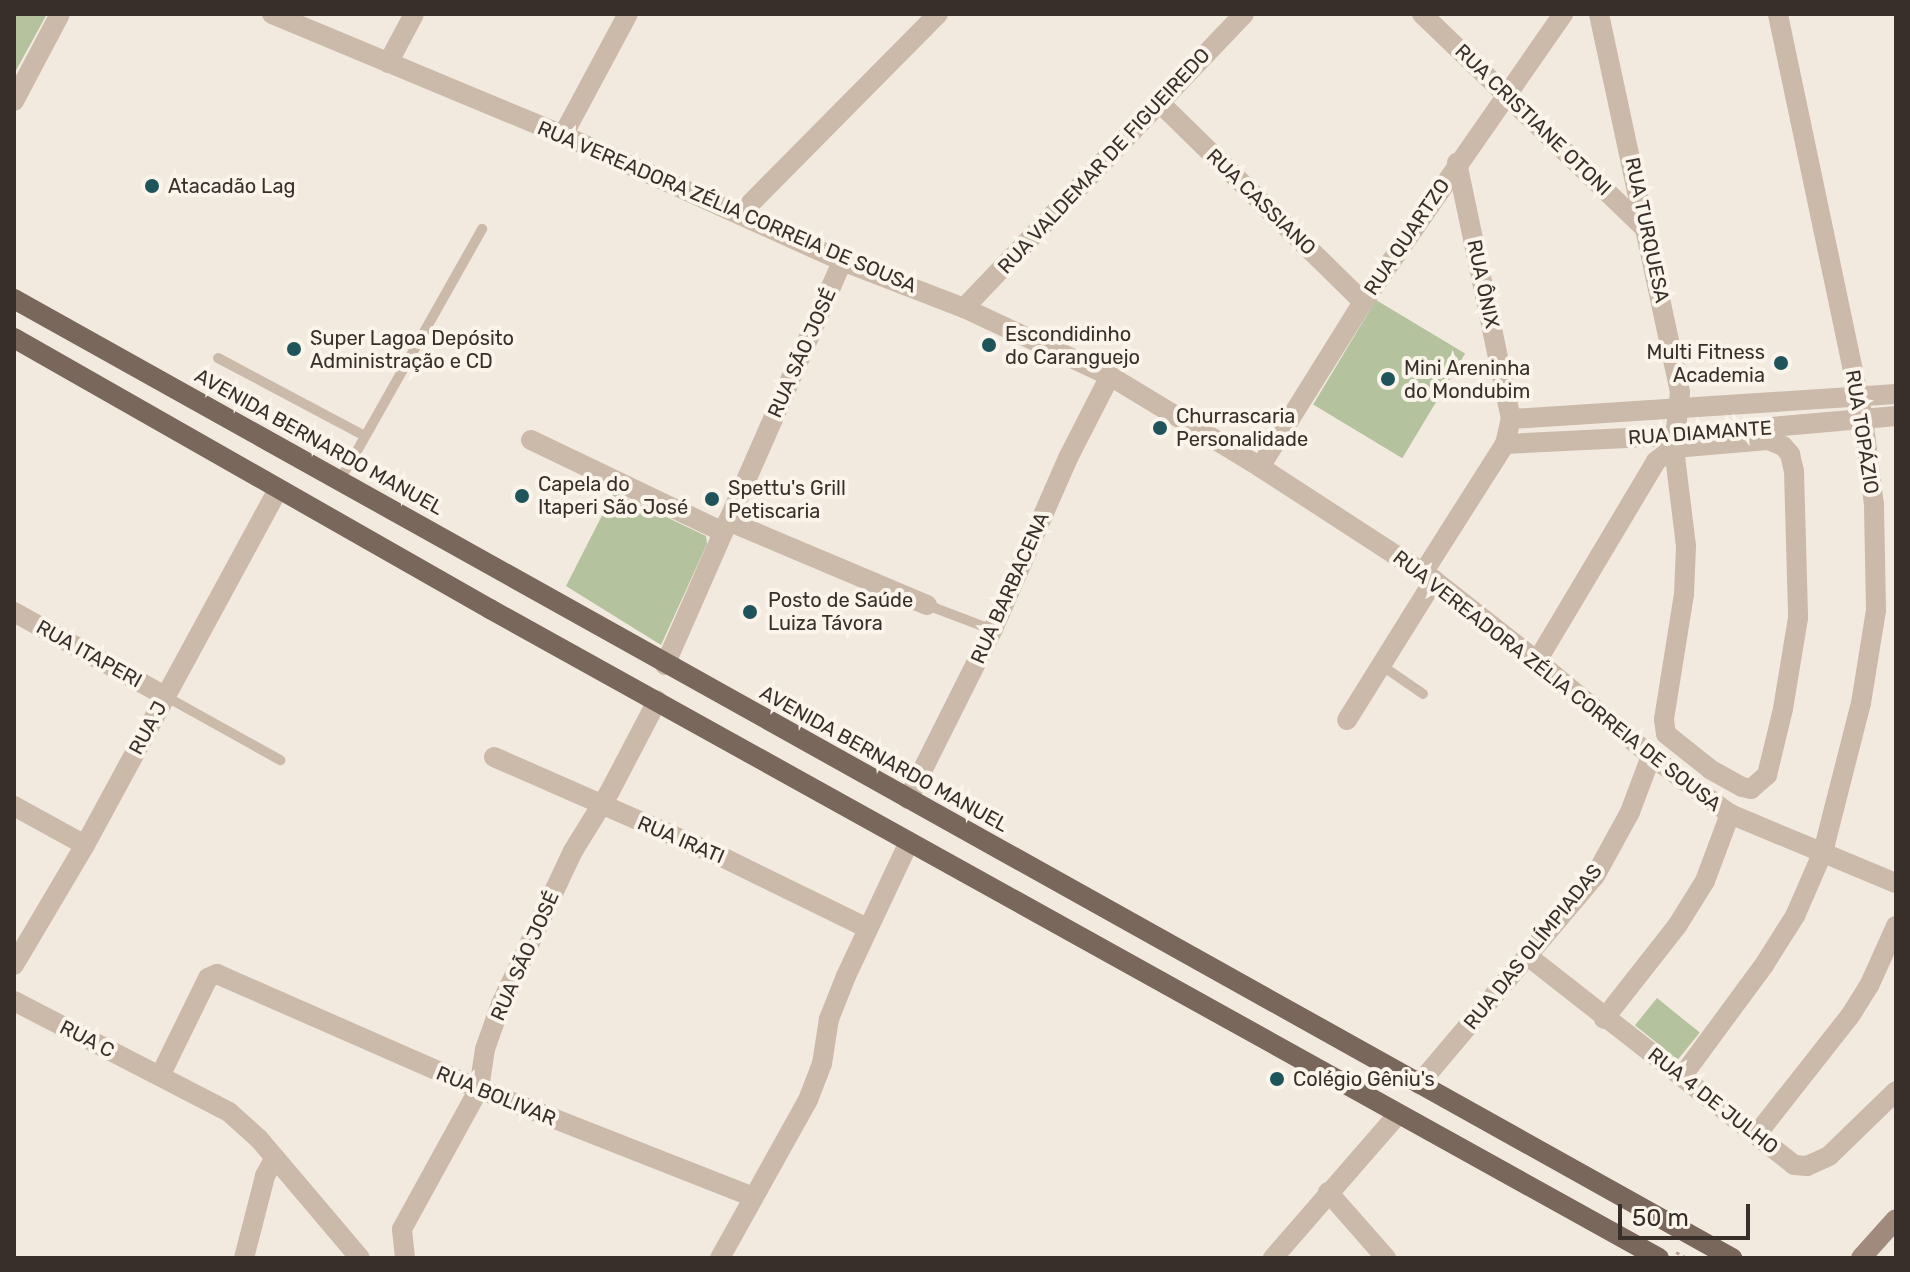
<!DOCTYPE html>
<html>
<head>
<meta charset="utf-8">
<style>
  body { margin:0 }
  #map { position:relative; width:1910px; height:1272px; overflow:hidden; background:#f3eadf; font-family:Rubik,sans-serif }
  div>[style] { position:absolute }
  [style*='--x'] { left:calc(var(--x)*1px); top:calc(var(--y)*1px); width:calc(var(--w)*1px); rotate:calc(var(--a)*1deg) }
  .green>* { inset:0; background:#b5c29e; transform-origin:0 0 }
  .path>* { height:3px; margin-top:-1.5px; transform-origin:0; background:repeating-linear-gradient(90deg,#b7a494 0 4px,transparent 0 8px) }
  .service>* { height:10px; margin:-5px; padding:0 5px; transform-origin:5px; border-radius:5px; background:#cbbaaa }
  .minor>* { height:20px; margin:-10px; padding:0 10px; transform-origin:10px; border-radius:10px; background:#cbbaaa }
  .secondary>* { height:20px; margin:-10px; padding:0 10px; transform-origin:10px; border-radius:10px; background:#9f8a7c }
  .primary>* { height:20px; margin:-10px; padding:0 10px; transform-origin:10px; border-radius:10px; background:#7a675b }
  .dots>* { width:22px; height:22px; translate:-50% -50%; box-sizing:border-box; border:4px solid #faf4eb; border-radius:50% }
  span { translate:-50% -50%; white-space:nowrap; text-align:center; line-height:1.15; -webkit-text-stroke:8px #faf4eb; paint-order:stroke }
  .street-label { font-size:20px; color:#392f2a }
  .poi-label { font-size:20px; color:#392f2a }
  .left { translate:0 -50%; text-align:left }
  .right { translate:-100% -50%; text-align:right }
  .frame { position:absolute; inset:0; border:16px solid #392f2a; pointer-events:none }
  .scale { position:absolute; left:1618px; top:1204px; width:132px; height:36px; box-sizing:border-box; border:4px solid #392f2a; border-top:0; padding-left:10px; font-size:24px; line-height:28px; white-space:nowrap; color:#392f2a; -webkit-text-stroke:6px #faf4eb; paint-order:stroke }
</style>
</head>
<body>
<div id="map">
  <div class="green">
    <div style="clip-path:polygon(14px 14px,47px 14px,14px 74px)"></div>
    <div style="left:1376px;top:300px;width:104px;height:122px;rotate:31deg"></div>
    <div style="clip-path:polygon(614px 492px,706px 536px,707px 544px,661px 645px,566px 586px)"></div>
    <div style="left:1657px;top:998px;width:55px;height:35px;rotate:39deg"></div>
  </div>
  <div class="path">
    <div style="--x:1676;--y:1252;--w:13;--a:29"></div>
  </div>
  <div class="service">
    <div style="--x:218;--y:358;--w:166;--a:28"></div>
    <div style="--x:357;--y:451;--w:255;--a:-60.6"></div>
    <div style="--x:339;--y:481;--w:26;--a:-59"></div>
    <div style="--x:927;--y:605;--w:71;--a:20.7"></div>
    <div style="--x:1381;--y:665;--w:51;--a:34.6"></div>
    <div style="--x:165;--y:696;--w:132;--a:29.1"></div>
  </div>
  <div class="minor">
    <div style="--x:272;--y:14;--w:315;--a:22.6"></div>
    <div style="--x:563;--y:135;--w:306;--a:24.3"></div>
    <div style="--x:842;--y:261;--w:131;--a:21.1"></div>
    <div style="--x:964;--y:308;--w:161;--a:25"></div>
    <div style="--x:1110;--y:376;--w:175;--a:31.2"></div>
    <div style="--x:1260;--y:467;--w:207;--a:33"></div>
    <div style="--x:1434;--y:580;--w:131;--a:38.2"></div>
    <div style="--x:1537;--y:661;--w:148;--a:39.8"></div>
    <div style="--x:1651;--y:756;--w:98;--a:36.3"></div>
    <div style="--x:1730;--y:814;--w:180;--a:22.6"></div>
    <div style="--x:1422;--y:14;--w:307;--a:43.9"></div>
    <div style="--x:388;--y:63;--w:55;--a:-62"></div>
    <div style="--x:14;--y:101;--w:98;--a:-62.1"></div>
    <div style="--x:1159;--y:102;--w:286;--a:44.4"></div>
    <div style="--x:563;--y:135;--w:137;--a:-61.8"></div>
    <div style="--x:741;--y:213;--w:280;--a:-45.3"></div>
    <div style="--x:964;--y:308;--w:406;--a:-46.4"></div>
    <div style="--x:1511;--y:419;--w:386;--a:-3.7"></div>
    <div style="--x:1748;--y:429;--w:149;--a:-5"></div>
    <div style="--x:531;--y:440;--w:213;--a:25.6"></div>
    <div style="--x:1505;--y:444;--w:183;--a:-2.8"></div>
    <div style="--x:1260;--y:467;--w:195;--a:-58"></div>
    <div style="--x:1363;--y:302;--w:351;--a:-55.2"></div>
    <div style="--x:728;--y:521;--w:216;--a:22.9"></div>
    <div style="--x:1423;--y:573;--w:153;--a:-57.6"></div>
    <div style="--x:1505;--y:444;--w:26;--a:-77"></div>
    <div style="--x:1511;--y:419;--w:262;--a:-101.9"></div>
    <div style="--x:14;--y:612;--w:173;--a:29.1"></div>
    <div style="--x:1537;--y:661;--w:233;--a:-59.2"></div>
    <div style="--x:1656;--y:461;--w:22;--a:-36"></div>
    <div style="--x:1674;--y:448;--w:94;--a:-4.9"></div>
    <div style="--x:1768;--y:440;--w:16;--a:22"></div>
    <div style="--x:1783;--y:446;--w:11;--a:49"></div>
    <div style="--x:1790;--y:454;--w:17;--a:77"></div>
    <div style="--x:1794;--y:471;--w:147;--a:88.4"></div>
    <div style="--x:1798;--y:618;--w:92;--a:99.4"></div>
    <div style="--x:1783;--y:709;--w:68;--a:103.6"></div>
    <div style="--x:1767;--y:775;--w:21;--a:139"></div>
    <div style="--x:1751;--y:789;--w:9;--a:-167"></div>
    <div style="--x:1742;--y:787;--w:37;--a:-151"></div>
    <div style="--x:1710;--y:769;--w:56;--a:-141.5"></div>
    <div style="--x:1666;--y:734;--w:15;--a:-98"></div>
    <div style="--x:1664;--y:719;--w:127;--a:-80.9"></div>
    <div style="--x:1684;--y:594;--w:48;--a:-87.6"></div>
    <div style="--x:1686;--y:546;--w:99;--a:-97"></div>
    <div style="--x:1674;--y:448;--w:56;--a:-83.9"></div>
    <div style="--x:1680;--y:392;--w:387;--a:-102.1"></div>
    <div style="--x:665;--y:665;--w:441;--a:-66.3"></div>
    <div style="--x:1347;--y:720;--w:165;--a:-58.1"></div>
    <div style="--x:494;--y:757;--w:249;--a:23.7"></div>
    <div style="--x:722;--y:857;--w:161;--a:26.1"></div>
    <div style="--x:908;--y:799;--w:190;--a:-63.4"></div>
    <div style="--x:993;--y:629;--w:187;--a:-66.3"></div>
    <div style="--x:1068;--y:458;--w:92;--a:-62.9"></div>
    <div style="--x:14;--y:806;--w:81;--a:28.8"></div>
    <div style="--x:1529;--y:957;--w:337;--a:38.1"></div>
    <div style="--x:1794;--y:1165;--w:13;--a:4"></div>
    <div style="--x:1807;--y:1166;--w:24;--a:-24"></div>
    <div style="--x:1829;--y:1156;--w:93;--a:-44.1"></div>
    <div style="--x:14;--y:965;--w:139;--a:-59.4"></div>
    <div style="--x:85;--y:845;--w:405;--a:-61.5"></div>
    <div style="--x:14;--y:1001;--w:242;--a:27.3"></div>
    <div style="--x:229;--y:1112;--w:40;--a:42"></div>
    <div style="--x:259;--y:1139;--w:156;--a:49.7"></div>
    <div style="--x:1604;--y:1019;--w:118;--a:-51.9"></div>
    <div style="--x:1677;--y:926;--w:53;--a:-58.1"></div>
    <div style="--x:1705;--y:881;--w:72;--a:-69.5"></div>
    <div style="--x:1683;--y:1075;--w:137;--a:-53.6"></div>
    <div style="--x:1764;--y:965;--w:58;--a:-57.7"></div>
    <div style="--x:1795;--y:916;--w:70;--a:-66.4"></div>
    <div style="--x:1823;--y:852;--w:154;--a:-75.7"></div>
    <div style="--x:1861;--y:703;--w:94;--a:-80.8"></div>
    <div style="--x:1876;--y:610;--w:105;--a:-91.1"></div>
    <div style="--x:1874;--y:505;--w:88;--a:-97.2"></div>
    <div style="--x:1863;--y:418;--w:413;--a:-101.9"></div>
    <div style="--x:160;--y:1076;--w:109;--a:-63.9"></div>
    <div style="--x:208;--y:978;--w:10;--a:-24"></div>
    <div style="--x:217;--y:974;--w:286;--a:23.7"></div>
    <div style="--x:479;--y:1089;--w:295;--a:21.5"></div>
    <div style="--x:1419;--y:1084;--w:272;--a:-49.8"></div>
    <div style="--x:1595;--y:876;--w:73;--a:-61.3"></div>
    <div style="--x:1630;--y:812;--w:60;--a:-69.4"></div>
    <div style="--x:1757;--y:1134;--w:150;--a:-51.8"></div>
    <div style="--x:1850;--y:1016;--w:36;--a:-58"></div>
    <div style="--x:1869;--y:986;--w:66;--a:-65.8"></div>
    <div style="--x:1328;--y:1192;--w:88;--a:48.7"></div>
    <div style="--x:244;--y:1258;--w:85;--a:-75.6"></div>
    <div style="--x:265;--y:1176;--w:21;--a:-62"></div>
    <div style="--x:405;--y:1258;--w:29;--a:-96"></div>
    <div style="--x:402;--y:1229;--w:160;--a:-61.2"></div>
    <div style="--x:479;--y:1089;--w:40;--a:-81.5"></div>
    <div style="--x:485;--y:1049;--w:48;--a:-70.4"></div>
    <div style="--x:501;--y:1004;--w:169;--a:-64.8"></div>
    <div style="--x:573;--y:851;--w:70;--a:-58.3"></div>
    <div style="--x:610;--y:791;--w:102;--a:-62.4"></div>
    <div style="--x:720;--y:1258;--w:181;--a:-60.9"></div>
    <div style="--x:808;--y:1100;--w:39;--a:-69"></div>
    <div style="--x:822;--y:1064;--w:46;--a:-81.2"></div>
    <div style="--x:829;--y:1019;--w:46;--a:-68.4"></div>
    <div style="--x:846;--y:976;--w:148;--a:-64.8"></div>
    <div style="--x:1273;--y:1258;--w:191;--a:-49"></div>
  </div>
  <div class="secondary">
    <div style="--x:1861;--y:1258;--w:52;--a:-48.1"></div>
  </div>
  <div class="primary">
    <div style="--x:14;--y:299;--w:1968;--a:29.17"></div>
    <div style="--x:14;--y:338;--w:548;--a:29.65"></div>
    <div style="--x:490;--y:609;--w:1337;--a:29.04"></div>
  </div>
  <div class="dots">
    <div style="left:152px;top:186px;background:#1f545a"></div>
    <div style="left:989px;top:345px;background:#1f545a"></div>
    <div style="left:294px;top:349px;background:#1f545a"></div>
    <div style="left:1781px;top:363px;background:#1f545a"></div>
    <div style="left:1388px;top:379px;background:#1f545a"></div>
    <div style="left:1160px;top:428px;background:#1f545a"></div>
    <div style="left:522px;top:496px;background:#1f545a"></div>
    <div style="left:712px;top:499px;background:#1f545a"></div>
    <div style="left:750px;top:612px;background:#1f545a"></div>
    <div style="left:1277px;top:1079px;background:#1f545a"></div>
  </div>
  <div class="street-label">
    <span style="left:1533px;top:120px;rotate:44deg">RUA CRISTIANE OTONI</span>
    <span style="left:1104px;top:161px;rotate:-47deg">RUA VALDEMAR DE FIGUEIREDO</span>
    <span style="left:1261px;top:202px;rotate:44deg">RUA CASSIANO</span>
    <span style="left:727px;top:207px;rotate:23deg">RUA VEREADORA ZÉLIA CORREIA DE SOUSA</span>
    <span style="left:1647px;top:230px;rotate:78deg">RUA TURQUESA</span>
    <span style="left:1407px;top:237px;rotate:-56deg">RUA QUARTZO</span>
    <span style="left:1483px;top:284px;rotate:78deg">RUA ÔNIX</span>
    <span style="left:802px;top:353px;rotate:-66deg">RUA SÃO JOSÉ</span>
    <span style="left:1862px;top:432px;rotate:81deg">RUA TOPÁZIO</span>
    <span style="left:1700px;top:433px;rotate:-4deg">RUA DIAMANTE</span>
    <span style="left:319px;top:442px;rotate:29deg">AVENIDA BERNARDO MANUEL</span>
    <span style="left:1010px;top:588px;rotate:-66deg">RUA BARBACENA</span>
    <span style="left:89px;top:654px;rotate:29deg">RUA ITAPERI</span>
    <span style="left:1557px;top:681px;rotate:38deg">RUA VEREADORA ZÉLIA CORREIA DE SOUSA</span>
    <span style="left:148px;top:728px;rotate:-62deg">RUA J</span>
    <span style="left:884px;top:759px;rotate:29deg">AVENIDA BERNARDO MANUEL</span>
    <span style="left:681px;top:840px;rotate:23deg">RUA IRATI</span>
    <span style="left:1533px;top:947px;rotate:-51deg">RUA DAS OLÍMPIADAS</span>
    <span style="left:525px;top:956px;rotate:-66deg">RUA SÃO JOSÉ</span>
    <span style="left:87px;top:1039px;rotate:27deg">RUA C</span>
    <span style="left:496px;top:1096px;rotate:22deg">RUA BOLIVAR</span>
    <span style="left:1713px;top:1101px;rotate:38deg">RUA 4 DE JULHO</span>
  </div>
  <div class="poi-label">
    <span class="left" style="left:168px;top:186px">Atacadão Lag</span>
    <span class="left" style="left:1005px;top:346px">Escondidinho<br>do Caranguejo</span>
    <span class="left" style="left:310px;top:350px">Super Lagoa Depósito<br>Administração e CD</span>
    <span class="right" style="left:1765px;top:364px">Multi Fitness<br>Academia</span>
    <span class="left" style="left:1404px;top:380px">Mini Areninha<br>do Mondubim</span>
    <span class="left" style="left:1176px;top:428px">Churrascaria<br>Personalidade</span>
    <span class="left" style="left:538px;top:496px">Capela do<br>Itaperi São José</span>
    <span class="left" style="left:728px;top:500px">Spettu's Grill<br>Petiscaria</span>
    <span class="left" style="left:768px;top:612px">Posto de Saúde<br>Luiza Távora</span>
    <span class="left" style="left:1293px;top:1079px">Colégio Gêniu's</span>
  </div>
  <div class="frame"></div>
  <div class="scale">50 m</div>
</div>
</body>
</html>
